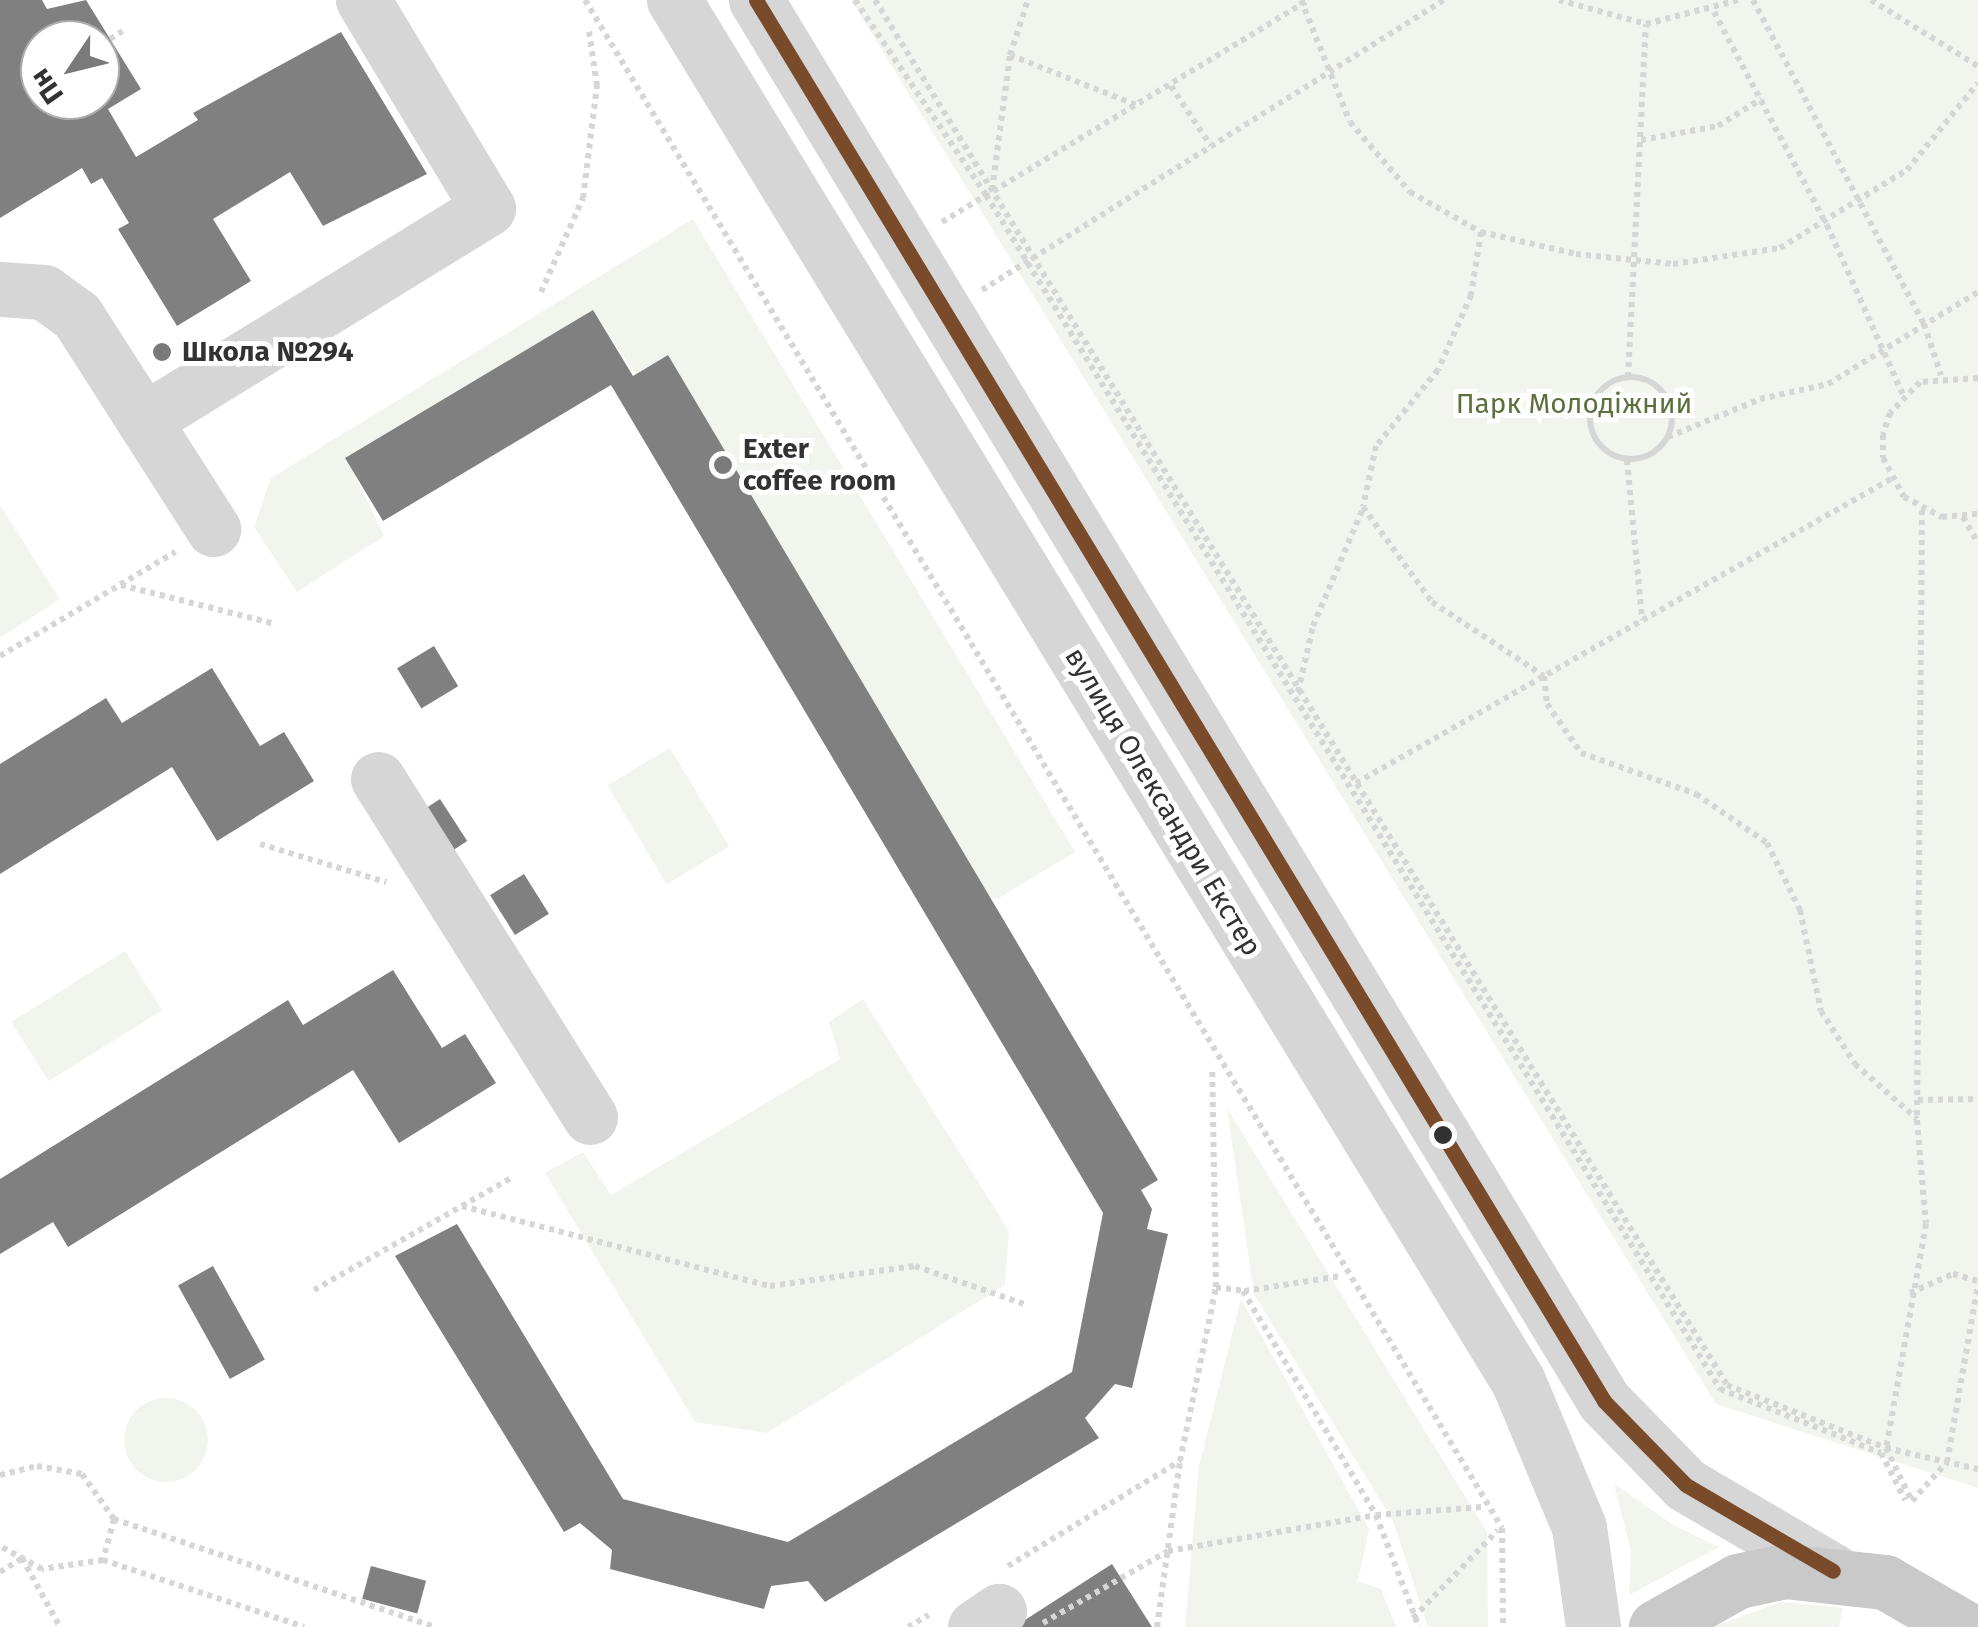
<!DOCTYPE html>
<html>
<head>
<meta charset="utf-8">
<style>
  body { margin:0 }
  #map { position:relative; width:1978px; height:1627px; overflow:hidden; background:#fff; font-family:"Fira Sans",sans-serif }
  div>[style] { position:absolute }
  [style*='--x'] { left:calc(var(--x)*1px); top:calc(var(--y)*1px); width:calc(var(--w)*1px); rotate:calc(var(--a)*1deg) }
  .green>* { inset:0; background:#f2f5ed; transform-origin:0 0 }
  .round { border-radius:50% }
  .building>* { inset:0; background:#808080; transform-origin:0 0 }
  .path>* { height:6px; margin-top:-3px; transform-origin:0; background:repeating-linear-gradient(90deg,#d6d6d6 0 5px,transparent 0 10px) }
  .path>.ring { margin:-3px; padding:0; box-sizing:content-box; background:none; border:6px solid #d6d6d6; border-radius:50% }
  .minor>* { height:55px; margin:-27.5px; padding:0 27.5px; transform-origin:27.5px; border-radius:27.5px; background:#d6d6d6 }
  .major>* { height:55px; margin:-27.5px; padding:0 27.5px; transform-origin:27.5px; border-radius:27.5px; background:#c9c9c9 }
  .bus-1>* { height:15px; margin:-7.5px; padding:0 7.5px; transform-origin:7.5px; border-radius:7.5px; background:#7a4b2a }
  .dots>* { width:28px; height:28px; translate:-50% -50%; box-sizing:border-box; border:5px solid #fff; border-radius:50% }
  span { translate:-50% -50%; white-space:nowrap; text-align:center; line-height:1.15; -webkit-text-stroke:10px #fff; paint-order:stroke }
  .poi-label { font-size:28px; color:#323232; font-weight:700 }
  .left { translate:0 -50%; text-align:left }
  .park-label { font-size:28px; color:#5a713d }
  .street-label { font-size:28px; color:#323232 }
  .north { position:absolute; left:20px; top:20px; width:100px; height:100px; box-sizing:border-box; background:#fff; border:2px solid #adadad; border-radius:50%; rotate:235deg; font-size:28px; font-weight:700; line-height:40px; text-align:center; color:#323232 }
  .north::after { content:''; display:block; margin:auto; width:35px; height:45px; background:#7a7a7a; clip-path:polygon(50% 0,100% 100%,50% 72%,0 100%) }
</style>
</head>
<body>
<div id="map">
  <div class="green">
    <div style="clip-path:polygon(851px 0,1978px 0,1978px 1488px,1716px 1404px)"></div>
    <div style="clip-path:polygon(693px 219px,1075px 852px,999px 898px,991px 899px,593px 311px,346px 457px,384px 536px,297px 592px,254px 527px,271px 478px)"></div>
    <div style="clip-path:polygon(0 505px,60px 599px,0 638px)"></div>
    <div style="left:670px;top:748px;width:115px;height:73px;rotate:59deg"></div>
    <div style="left:125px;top:951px;width:70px;height:134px;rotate:58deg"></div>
    <div style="clip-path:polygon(863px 999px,1009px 1231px,1005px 1285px,767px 1433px,695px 1422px,545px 1173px,583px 1152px,611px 1195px,840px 1059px,829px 1022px)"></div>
    <div style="clip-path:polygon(1227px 1108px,1487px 1532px,1488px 1627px,1428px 1627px,1393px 1521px,1254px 1294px)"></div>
    <div style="clip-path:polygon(1241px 1299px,1369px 1529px,1358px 1581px,1381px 1589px,1396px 1627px,1185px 1627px,1199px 1466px)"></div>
    <div class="round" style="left:124px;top:1398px;width:84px;height:84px"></div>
    <div style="clip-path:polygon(1614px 1484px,1675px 1526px,1719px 1547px,1629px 1595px,1631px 1551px)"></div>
    <div style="clip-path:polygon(1781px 1602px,1843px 1608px,1839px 1627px,1713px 1627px)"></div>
  </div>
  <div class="building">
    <div style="clip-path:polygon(evenodd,0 0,42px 0,47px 9px,86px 0,141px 89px,108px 109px,136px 157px,198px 120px,193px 113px,341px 32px,427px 174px,323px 226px,290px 172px,213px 219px,251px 281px,177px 326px,118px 229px,129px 223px,102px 178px,91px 184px,82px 168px,0 218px,0 0,40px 40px,100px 40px,100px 100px,40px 100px,40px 40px)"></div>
    <div style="clip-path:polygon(593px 310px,633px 376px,668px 355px,1158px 1180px,1141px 1190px,1152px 1209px,1147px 1229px,1168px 1234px,1132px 1388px,1115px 1384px,1085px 1418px,1099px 1438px,825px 1602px,808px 1581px,771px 1586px,764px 1609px,610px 1569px,612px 1550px,580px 1523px,564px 1532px,395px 1256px,457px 1224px,623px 1499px,788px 1542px,1072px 1372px,1103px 1213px,611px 385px,383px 521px,345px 458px)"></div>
    <div style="left:434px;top:646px;width:47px;height:43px;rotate:59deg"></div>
    <div style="clip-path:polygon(212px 668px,260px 746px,284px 732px,314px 781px,217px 841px,172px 767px,0 874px,0 764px,106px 698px,122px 723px)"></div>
    <div style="left:440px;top:799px;width:50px;height:27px;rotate:57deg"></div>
    <div style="left:524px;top:874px;width:47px;height:40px;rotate:58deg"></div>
    <div style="clip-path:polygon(393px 970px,442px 1048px,465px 1034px,496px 1083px,399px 1143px,353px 1070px,68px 1247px,53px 1222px,0 1254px,0 1179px,288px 1000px,303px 1025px)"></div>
    <div style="left:213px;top:1266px;width:107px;height:40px;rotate:61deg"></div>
    <div style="clip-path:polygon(1112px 1564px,1152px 1627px,1014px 1627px)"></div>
    <div style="left:371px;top:1566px;width:57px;height:34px;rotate:15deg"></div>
  </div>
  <div class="path">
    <div style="--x:585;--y:0;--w:1782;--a:59.03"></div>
    <div style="--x:1502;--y:1528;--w:99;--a:89.4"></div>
    <div style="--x:855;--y:0;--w:235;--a:56.1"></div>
    <div style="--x:986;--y:195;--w:1402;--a:58.42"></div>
    <div style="--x:1720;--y:1389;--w:173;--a:21.7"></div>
    <div style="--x:1881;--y:1453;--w:53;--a:62.9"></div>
    <div style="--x:875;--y:0;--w:1626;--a:58.4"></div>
    <div style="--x:1727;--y:1385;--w:171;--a:21.6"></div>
    <div style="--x:1886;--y:1448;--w:94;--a:12.9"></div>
    <div style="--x:1301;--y:0;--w:131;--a:68.1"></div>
    <div style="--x:1350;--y:122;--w:92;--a:49.4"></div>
    <div style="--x:1410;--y:192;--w:81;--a:29.4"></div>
    <div style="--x:1481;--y:232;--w:98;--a:13"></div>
    <div style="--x:1576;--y:254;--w:98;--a:5.9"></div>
    <div style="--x:1673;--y:264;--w:108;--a:-8.5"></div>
    <div style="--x:1780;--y:248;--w:149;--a:-31.6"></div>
    <div style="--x:1907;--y:170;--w:112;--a:-50.8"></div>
    <div style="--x:1559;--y:0;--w:90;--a:15.4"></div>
    <div style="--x:1646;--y:24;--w:95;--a:-14.6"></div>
    <div style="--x:1753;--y:0;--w:366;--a:62.2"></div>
    <div style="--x:1924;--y:324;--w:54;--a:71.6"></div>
    <div style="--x:1871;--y:0;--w:126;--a:31.7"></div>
    <div style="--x:1714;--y:12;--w:241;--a:62.1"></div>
    <div style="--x:1827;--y:225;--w:186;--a:65.9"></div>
    <div style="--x:110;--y:39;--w:15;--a:-32"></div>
    <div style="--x:1010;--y:55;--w:136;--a:21.6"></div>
    <div style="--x:1171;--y:86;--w:72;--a:56.3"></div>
    <div style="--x:1641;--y:140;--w:78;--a:-10.3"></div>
    <div style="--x:1718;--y:126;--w:51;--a:-32.1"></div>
    <div style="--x:992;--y:190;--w:136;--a:-82.4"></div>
    <div style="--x:1010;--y:55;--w:58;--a:-71.9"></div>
    <div style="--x:942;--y:222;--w:429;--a:-31.2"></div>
    <div style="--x:1481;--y:232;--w:64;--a:99"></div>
    <div style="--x:1471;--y:295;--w:82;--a:113.7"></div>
    <div style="--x:1438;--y:370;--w:98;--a:129.2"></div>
    <div style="--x:1376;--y:446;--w:62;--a:102"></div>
    <div style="--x:1363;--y:507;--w:117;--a:54"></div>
    <div style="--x:1432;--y:602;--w:134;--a:33.5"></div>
    <div style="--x:1544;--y:676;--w:28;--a:84"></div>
    <div style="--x:1547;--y:704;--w:60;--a:55.2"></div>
    <div style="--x:1581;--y:753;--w:122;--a:19.6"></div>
    <div style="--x:1696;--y:794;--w:86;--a:34.6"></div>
    <div style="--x:1767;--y:843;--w:75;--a:63.8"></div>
    <div style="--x:1800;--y:910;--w:103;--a:78.3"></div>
    <div style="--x:1821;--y:1011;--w:63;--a:57.3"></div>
    <div style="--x:1855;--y:1064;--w:83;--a:41.6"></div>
    <div style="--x:982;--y:290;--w:545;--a:-32.12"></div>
    <div style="--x:541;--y:292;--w:103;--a:-65.9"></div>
    <div style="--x:583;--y:198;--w:113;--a:-82.9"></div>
    <div style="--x:597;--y:86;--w:56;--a:-98.3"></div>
    <div class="ring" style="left:1590px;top:377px;width:76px;height:76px"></div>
    <div style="--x:1628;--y:377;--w:353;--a:-87.1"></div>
    <div style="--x:1978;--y:378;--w:58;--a:176.1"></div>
    <div style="--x:1920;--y:382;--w:43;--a:134.1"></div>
    <div style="--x:1890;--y:413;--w:23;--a:108"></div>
    <div style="--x:1883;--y:435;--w:23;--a:90"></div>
    <div style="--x:1883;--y:458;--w:44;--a:61.7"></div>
    <div style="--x:1904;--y:497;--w:43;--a:27.8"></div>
    <div style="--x:1942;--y:517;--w:36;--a:-5"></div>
    <div style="--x:1668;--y:437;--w:100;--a:-22.4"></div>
    <div style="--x:1760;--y:399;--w:70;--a:-12.4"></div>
    <div style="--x:1828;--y:384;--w:176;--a:-31.5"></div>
    <div style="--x:1627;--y:460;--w:161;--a:84.6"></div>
    <div style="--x:1922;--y:510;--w:610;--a:90.47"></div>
    <div style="--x:1917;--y:1120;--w:104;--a:85.1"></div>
    <div style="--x:1926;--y:1224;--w:228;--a:100.1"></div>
    <div style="--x:1886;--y:1448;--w:59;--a:63.9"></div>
    <div style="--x:1912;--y:1501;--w:52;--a:-48.1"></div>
    <div style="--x:1947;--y:1462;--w:180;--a:-80.1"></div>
    <div style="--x:1963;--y:517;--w:30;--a:60"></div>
    <div style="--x:121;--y:585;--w:159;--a:14.2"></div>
    <div style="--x:0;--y:656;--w:204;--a:-30.7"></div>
    <div style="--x:1298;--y:692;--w:68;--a:-77.2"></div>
    <div style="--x:1313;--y:626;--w:128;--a:-67"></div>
    <div style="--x:1356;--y:783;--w:615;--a:-29.61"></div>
    <div style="--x:260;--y:844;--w:132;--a:16.8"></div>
    <div style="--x:1918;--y:1100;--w:60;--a:-1"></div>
    <div style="--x:462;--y:1206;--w:318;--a:14.6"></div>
    <div style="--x:770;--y:1286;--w:146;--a:-7.9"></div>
    <div style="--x:915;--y:1266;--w:115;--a:19.2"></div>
    <div style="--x:1216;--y:1287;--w:27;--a:8"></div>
    <div style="--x:1243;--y:1291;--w:261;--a:59.3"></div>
    <div style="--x:1376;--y:1515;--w:120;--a:69"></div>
    <div style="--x:314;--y:1290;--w:229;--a:-29.6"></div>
    <div style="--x:1244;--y:1291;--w:98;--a:-8.8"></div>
    <div style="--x:1910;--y:1293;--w:47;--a:-23.8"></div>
    <div style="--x:1953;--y:1274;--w:26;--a:16"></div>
    <div style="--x:0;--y:1475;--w:38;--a:-14"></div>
    <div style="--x:37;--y:1466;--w:46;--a:10.1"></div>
    <div style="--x:82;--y:1474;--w:55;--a:54.6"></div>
    <div style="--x:114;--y:1519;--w:42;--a:105"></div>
    <div style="--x:103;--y:1560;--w:62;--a:171.6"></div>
    <div style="--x:42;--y:1569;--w:48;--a:-151.3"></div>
    <div style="--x:114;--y:1519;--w:339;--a:18.6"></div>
    <div style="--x:103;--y:1560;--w:212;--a:18.4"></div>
    <div style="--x:1008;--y:1566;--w:202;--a:-31.4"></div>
    <div style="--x:1180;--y:1461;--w:178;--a:-78.3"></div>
    <div style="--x:1216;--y:1287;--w:219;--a:-91"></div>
    <div style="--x:0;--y:1572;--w:26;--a:-32"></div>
    <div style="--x:22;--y:1558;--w:79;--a:61.2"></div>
    <div style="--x:1413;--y:1618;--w:122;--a:-46"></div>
    <div style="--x:1043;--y:1623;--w:144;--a:-29.9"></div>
    <div style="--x:1168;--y:1551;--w:211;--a:-9.8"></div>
    <div style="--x:1376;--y:1515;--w:107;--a:-4.3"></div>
    <div style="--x:908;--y:1627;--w:24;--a:-30"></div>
    <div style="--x:1157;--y:1627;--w:167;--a:-82.1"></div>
  </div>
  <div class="minor">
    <div style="--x:674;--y:0;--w:1618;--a:58.57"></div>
    <div style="--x:1518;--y:1381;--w:158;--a:67.3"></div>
    <div style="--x:1579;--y:1527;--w:101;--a:82"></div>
    <div style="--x:756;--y:0;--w:1638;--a:58.81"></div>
    <div style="--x:1604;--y:1401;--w:117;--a:45.7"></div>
    <div style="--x:1686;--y:1485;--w:170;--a:30.3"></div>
    <div style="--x:0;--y:289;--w:44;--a:3.9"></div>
    <div style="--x:44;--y:292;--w:41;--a:36"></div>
    <div style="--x:77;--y:316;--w:253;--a:57.4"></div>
    <div style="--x:144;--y:420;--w:404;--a:-31.6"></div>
    <div style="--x:488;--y:208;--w:243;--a:-121"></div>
    <div style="--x:378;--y:779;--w:399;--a:57.9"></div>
    <div style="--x:975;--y:1627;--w:29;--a:-34"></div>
  </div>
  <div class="major">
    <div style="--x:1656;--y:1627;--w:94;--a:-29.3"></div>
    <div style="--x:1738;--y:1581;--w:48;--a:-12"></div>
    <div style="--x:1785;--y:1571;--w:101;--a:6.3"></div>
    <div style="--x:1885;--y:1582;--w:90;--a:30"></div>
  </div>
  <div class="bus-1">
    <div style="--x:756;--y:0;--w:1638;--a:58.81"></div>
    <div style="--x:1604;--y:1401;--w:117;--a:45.7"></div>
    <div style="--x:1686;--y:1485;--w:170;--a:30.3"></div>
  </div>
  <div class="dots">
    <div style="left:162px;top:352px;background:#7a7a7a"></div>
    <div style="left:723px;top:465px;background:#7a7a7a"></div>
    <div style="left:1443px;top:1135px;background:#323232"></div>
  </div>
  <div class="poi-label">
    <span class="left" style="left:182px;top:352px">Школа №294</span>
    <span class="left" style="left:743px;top:465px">Exter<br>coffee room</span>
  </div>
  <div class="park-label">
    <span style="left:1574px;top:404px">Парк Молодіжний</span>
  </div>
  <div class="street-label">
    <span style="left:1163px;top:802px;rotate:59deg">вулиця Олександри Екстер</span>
  </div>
  <div class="north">Пн</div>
</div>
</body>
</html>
